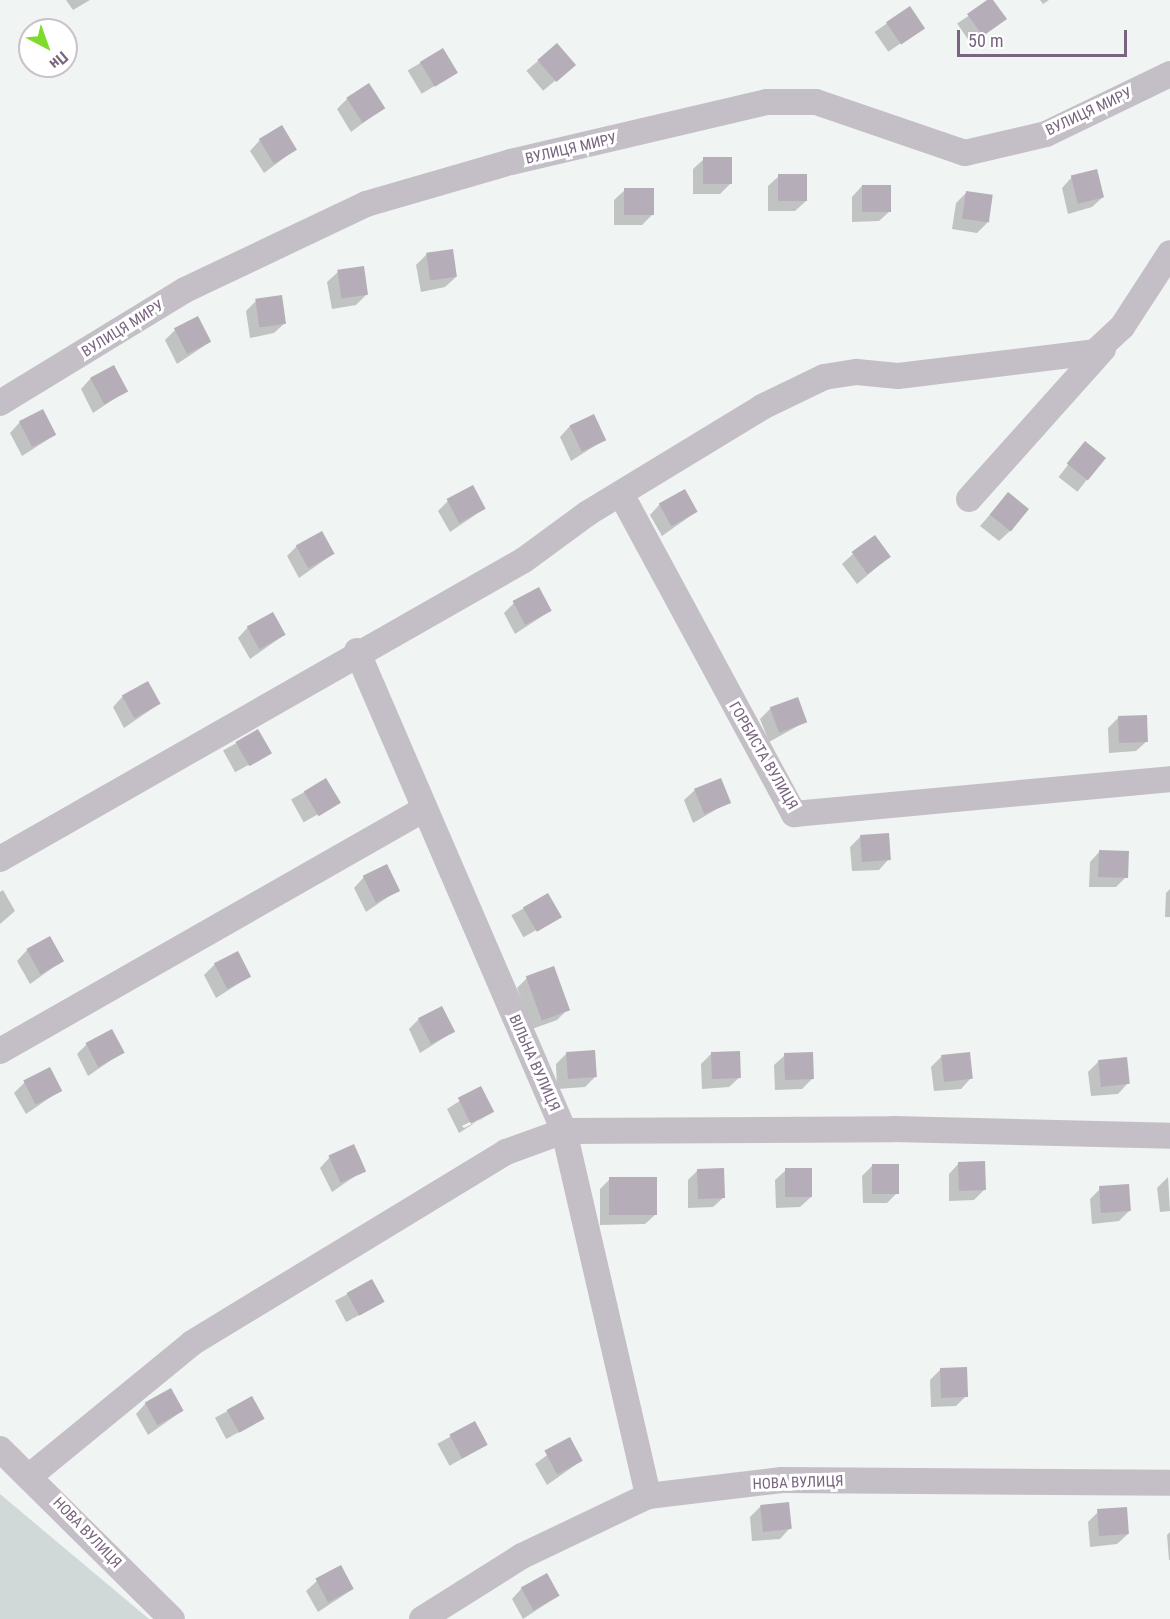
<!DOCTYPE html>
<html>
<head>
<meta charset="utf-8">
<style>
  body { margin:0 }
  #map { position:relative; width:1170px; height:1619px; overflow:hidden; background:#f0f4f2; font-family:"Roboto Condensed",sans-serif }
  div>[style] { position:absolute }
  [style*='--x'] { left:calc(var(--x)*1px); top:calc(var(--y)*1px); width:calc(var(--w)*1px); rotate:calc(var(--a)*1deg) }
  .green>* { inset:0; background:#d0d9d8 }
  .shadow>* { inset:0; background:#0003; transform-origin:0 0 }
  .building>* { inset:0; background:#b5aeb8; transform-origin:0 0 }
  .minor>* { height:26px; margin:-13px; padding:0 13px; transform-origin:13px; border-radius:13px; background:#c4bfc6 }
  span { translate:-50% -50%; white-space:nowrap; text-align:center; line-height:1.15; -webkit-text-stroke:6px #fff; paint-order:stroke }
  .street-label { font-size:15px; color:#796580 }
  .north { position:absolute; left:18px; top:18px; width:60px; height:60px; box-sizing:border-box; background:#fff; border:2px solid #c9c1cc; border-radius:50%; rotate:139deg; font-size:16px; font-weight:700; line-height:24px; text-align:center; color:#796580 }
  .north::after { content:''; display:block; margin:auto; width:21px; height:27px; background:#7eda2b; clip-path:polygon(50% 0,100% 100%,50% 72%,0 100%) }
  .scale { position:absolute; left:957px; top:30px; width:170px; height:27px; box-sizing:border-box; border:3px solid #796580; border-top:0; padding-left:8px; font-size:18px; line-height:21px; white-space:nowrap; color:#796580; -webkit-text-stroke:4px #fff; paint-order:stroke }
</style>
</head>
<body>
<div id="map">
  <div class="green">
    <div style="clip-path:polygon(0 1494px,149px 1619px,0 1619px)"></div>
  </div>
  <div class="shadow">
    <div style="clip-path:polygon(66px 0,90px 0,73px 10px)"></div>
    <div style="left:992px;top:0;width:23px;height:42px;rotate:56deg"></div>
    <div style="clip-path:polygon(1040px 0,1049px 0,1043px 4px)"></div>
    <div style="left:909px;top:8px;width:24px;height:42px;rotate:55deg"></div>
    <div style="left:557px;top:45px;width:26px;height:40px;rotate:50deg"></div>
    <div style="left:442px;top:50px;width:27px;height:40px;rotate:59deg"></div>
    <div style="clip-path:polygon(347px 99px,383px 108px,351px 132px,337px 109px)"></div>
    <div style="clip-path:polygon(260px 140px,296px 149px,264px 173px,250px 151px)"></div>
    <div style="clip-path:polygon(704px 159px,731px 183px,720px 194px,693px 194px,693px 169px)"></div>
    <div style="clip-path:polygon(779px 176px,806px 201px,795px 211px,768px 211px,768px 186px)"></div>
    <div style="clip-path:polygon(1072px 177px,1103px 197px,1092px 207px,1068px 214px,1062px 188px)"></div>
    <div style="clip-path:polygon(862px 186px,890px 211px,879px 221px,852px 222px,852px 197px)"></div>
    <div style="clip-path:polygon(625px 190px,652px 215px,642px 225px,614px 225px,614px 200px)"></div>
    <div style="clip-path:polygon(967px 192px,987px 223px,977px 233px,952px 229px,956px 203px)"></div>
    <div style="clip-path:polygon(427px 254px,456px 277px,445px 287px,421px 292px,416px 265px)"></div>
    <div style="clip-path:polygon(338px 272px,367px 294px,356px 305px,332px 309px,327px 282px)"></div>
    <div style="clip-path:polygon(256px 301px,285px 323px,274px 333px,250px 338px,246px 311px)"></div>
    <div style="clip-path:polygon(175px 330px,210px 342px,177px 364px,165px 340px)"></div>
    <div style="clip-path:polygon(91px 378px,126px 391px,93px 413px,81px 389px)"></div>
    <div style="clip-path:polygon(20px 422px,55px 435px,22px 456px,10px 433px)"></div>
    <div style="clip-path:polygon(570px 426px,604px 440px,571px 461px,560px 437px)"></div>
    <div style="left:1085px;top:443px;width:24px;height:43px;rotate:38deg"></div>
    <div style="clip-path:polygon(1008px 494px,1010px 531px,999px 541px,980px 526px)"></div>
    <div style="clip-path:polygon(448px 501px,484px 509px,450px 532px,438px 511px)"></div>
    <div style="clip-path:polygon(660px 504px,696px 512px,662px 536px,650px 515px)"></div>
    <div style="clip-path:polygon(297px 546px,333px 554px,299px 578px,287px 556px)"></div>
    <div style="clip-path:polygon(853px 554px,889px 557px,857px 584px,842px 564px)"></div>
    <div style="clip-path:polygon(514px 603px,550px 611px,515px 634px,504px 613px)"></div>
    <div style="clip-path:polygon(248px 627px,284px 635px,250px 659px,238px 638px)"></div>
    <div style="clip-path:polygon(123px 696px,159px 704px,124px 728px,113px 707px)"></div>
    <div style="clip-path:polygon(771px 708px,805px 722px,769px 742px,760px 719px)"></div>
    <div style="clip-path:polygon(1118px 718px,1147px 741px,1136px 751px,1109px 753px,1108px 728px)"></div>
    <div style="left:258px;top:731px;width:25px;height:40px;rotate:61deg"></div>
    <div style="left:326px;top:780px;width:26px;height:40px;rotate:61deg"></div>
    <div style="clip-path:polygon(695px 790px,729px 802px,693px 823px,684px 800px)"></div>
    <div style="clip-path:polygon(861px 836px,889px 859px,879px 870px,852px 871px,850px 847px)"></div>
    <div style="clip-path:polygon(1100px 851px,1126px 877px,1116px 887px,1089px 887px,1090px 862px)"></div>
    <div style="clip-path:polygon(364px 877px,398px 890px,366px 912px,354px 888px)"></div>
    <div style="clip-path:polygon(1170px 889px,1170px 917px,1165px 917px,1166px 893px)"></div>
    <div style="clip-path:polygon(3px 890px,15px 911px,0 924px,0 892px)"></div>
    <div style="left:548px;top:895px;width:25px;height:42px;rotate:61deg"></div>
    <div style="clip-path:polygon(27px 950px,62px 961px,30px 984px,17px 961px)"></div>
    <div style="clip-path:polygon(215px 964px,249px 977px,216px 998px,204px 975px)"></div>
    <div style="clip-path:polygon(527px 978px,568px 1009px,557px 1020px,532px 1029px,517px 988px)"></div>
    <div style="clip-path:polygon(419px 1019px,453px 1032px,420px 1053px,409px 1029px)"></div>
    <div style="clip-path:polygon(87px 1044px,123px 1052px,88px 1076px,77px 1054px)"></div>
    <div style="clip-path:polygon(567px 1053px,595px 1077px,585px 1087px,557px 1089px,556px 1064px)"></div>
    <div style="clip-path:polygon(712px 1053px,740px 1077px,729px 1087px,702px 1089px,701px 1064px)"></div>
    <div style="clip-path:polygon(785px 1055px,813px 1078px,802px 1089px,775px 1090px,774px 1065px)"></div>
    <div style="clip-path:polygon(942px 1056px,971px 1078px,961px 1089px,934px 1091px,931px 1067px)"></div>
    <div style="clip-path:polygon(1099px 1061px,1128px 1083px,1118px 1094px,1091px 1096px,1088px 1072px)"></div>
    <div style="clip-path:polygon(25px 1082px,61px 1090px,26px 1114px,14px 1093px)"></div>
    <div style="clip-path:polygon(evenodd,480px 1088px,492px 1112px,459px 1133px,447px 1109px,480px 1088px,482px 1116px,482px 1119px,464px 1128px,462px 1126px,482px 1116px)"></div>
    <div style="clip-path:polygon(330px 1157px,364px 1170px,332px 1192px,320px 1168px)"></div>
    <div style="clip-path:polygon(959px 1163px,984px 1190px,974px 1200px,949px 1201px,949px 1174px)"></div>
    <div style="clip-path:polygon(872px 1166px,898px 1192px,887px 1203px,863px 1203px,862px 1176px)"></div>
    <div style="clip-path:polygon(698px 1170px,724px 1197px,713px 1207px,688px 1208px,688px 1180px)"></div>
    <div style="clip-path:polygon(786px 1170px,811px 1197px,800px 1207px,776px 1208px,775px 1180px)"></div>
    <div style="clip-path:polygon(1168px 1177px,1170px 1211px,1160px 1212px,1157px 1188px)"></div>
    <div style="clip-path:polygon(610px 1179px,656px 1214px,645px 1224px,600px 1225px,600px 1189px)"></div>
    <div style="clip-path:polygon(1100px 1189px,1130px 1210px,1119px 1221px,1092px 1224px,1090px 1199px)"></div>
    <div style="left:372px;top:1281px;width:24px;height:42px;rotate:62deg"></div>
    <div style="clip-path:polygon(941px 1369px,966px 1396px,956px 1406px,931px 1407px,930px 1380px)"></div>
    <div style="left:252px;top:1398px;width:24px;height:42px;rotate:62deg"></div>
    <div style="clip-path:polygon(146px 1403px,182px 1411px,148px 1435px,136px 1414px)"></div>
    <div style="left:475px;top:1423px;width:25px;height:43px;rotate:61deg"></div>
    <div style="clip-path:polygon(569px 1439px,581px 1461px,547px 1485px,535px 1464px)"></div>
    <div style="clip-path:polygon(761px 1506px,790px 1528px,780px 1539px,752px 1541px,750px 1517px)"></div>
    <div style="clip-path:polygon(1098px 1512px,1128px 1534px,1117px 1544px,1090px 1547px,1088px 1522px)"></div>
    <div style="clip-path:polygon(1170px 1532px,1170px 1560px,1169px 1560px,1167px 1535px)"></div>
    <div style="clip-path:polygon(317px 1581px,353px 1589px,318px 1612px,306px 1591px)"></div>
    <div style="clip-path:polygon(522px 1588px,558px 1596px,523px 1619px,512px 1599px)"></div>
  </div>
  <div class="building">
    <div style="clip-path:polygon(987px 0,993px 0,1007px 19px,983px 36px,967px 14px)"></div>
    <div style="left:910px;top:6px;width:27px;height:29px;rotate:56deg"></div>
    <div style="left:557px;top:43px;width:29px;height:26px;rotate:49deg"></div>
    <div style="left:443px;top:48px;width:29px;height:27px;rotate:59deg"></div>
    <div style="left:369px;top:83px;width:30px;height:27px;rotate:57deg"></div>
    <div style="left:282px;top:125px;width:29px;height:27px;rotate:59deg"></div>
    <div style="left:703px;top:157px;width:29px;height:27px"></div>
    <div style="left:1097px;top:169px;width:29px;height:27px;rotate:76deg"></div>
    <div style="left:778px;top:174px;width:29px;height:27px"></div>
    <div style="left:862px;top:185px;width:29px;height:27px"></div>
    <div style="left:624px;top:188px;width:30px;height:27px"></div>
    <div style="left:966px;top:191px;width:27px;height:28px;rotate:8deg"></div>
    <div style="left:453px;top:249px;width:28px;height:27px;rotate:82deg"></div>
    <div style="left:364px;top:266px;width:29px;height:27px;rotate:82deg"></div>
    <div style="left:282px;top:295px;width:29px;height:27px;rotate:82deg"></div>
    <div style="left:198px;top:316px;width:29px;height:27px;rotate:63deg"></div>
    <div style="left:114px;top:365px;width:30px;height:27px;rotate:62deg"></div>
    <div style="left:43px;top:409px;width:29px;height:27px;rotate:63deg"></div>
    <div style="left:594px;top:414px;width:29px;height:27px;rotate:65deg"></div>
    <div style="left:1085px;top:441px;width:27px;height:29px;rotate:39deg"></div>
    <div style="left:473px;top:485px;width:27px;height:30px;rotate:62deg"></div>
    <div style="left:685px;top:489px;width:26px;height:30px;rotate:61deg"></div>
    <div style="left:1008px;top:492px;width:27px;height:29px;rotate:39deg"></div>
    <div style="left:322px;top:531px;width:26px;height:30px;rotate:61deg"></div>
    <div style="left:875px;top:535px;width:27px;height:29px;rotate:54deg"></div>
    <div style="left:539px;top:587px;width:27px;height:30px;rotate:62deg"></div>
    <div style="left:273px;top:612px;width:26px;height:30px;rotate:61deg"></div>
    <div style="left:148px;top:681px;width:26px;height:30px;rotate:61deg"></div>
    <div style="left:798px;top:697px;width:27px;height:30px;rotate:70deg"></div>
    <div style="left:1147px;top:715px;width:27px;height:29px;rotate:88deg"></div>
    <div style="left:258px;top:729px;width:28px;height:26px;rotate:60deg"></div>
    <div style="left:326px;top:778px;width:29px;height:26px;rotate:59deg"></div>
    <div style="left:721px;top:778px;width:27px;height:29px;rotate:68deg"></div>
    <div style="left:889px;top:833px;width:27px;height:29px;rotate:86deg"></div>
    <div style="left:1099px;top:850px;width:30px;height:27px;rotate:2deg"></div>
    <div style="left:387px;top:864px;width:30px;height:27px;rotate:64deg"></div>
    <div style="left:548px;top:893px;width:28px;height:29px;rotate:60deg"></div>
    <div style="left:50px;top:936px;width:29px;height:27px;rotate:61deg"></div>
    <div style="left:238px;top:951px;width:29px;height:27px;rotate:63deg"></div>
    <div style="left:554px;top:966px;width:47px;height:30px;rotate:70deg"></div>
    <div style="left:442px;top:1006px;width:29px;height:27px;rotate:63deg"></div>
    <div style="left:112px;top:1029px;width:27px;height:30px;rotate:62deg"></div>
    <div style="left:595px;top:1050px;width:27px;height:29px;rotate:86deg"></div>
    <div style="left:740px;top:1051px;width:27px;height:29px;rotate:88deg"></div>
    <div style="left:813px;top:1052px;width:27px;height:29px;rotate:88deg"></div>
    <div style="left:970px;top:1052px;width:27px;height:29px;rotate:84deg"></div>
    <div style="left:1127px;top:1057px;width:27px;height:29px;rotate:84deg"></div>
    <div style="left:50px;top:1067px;width:27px;height:30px;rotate:63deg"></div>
    <div style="left:481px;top:1086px;width:29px;height:26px;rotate:63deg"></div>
    <div style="left:354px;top:1144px;width:30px;height:28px;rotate:66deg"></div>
    <div style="left:985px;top:1161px;width:29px;height:27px;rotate:88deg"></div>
    <div style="left:872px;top:1164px;width:27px;height:30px"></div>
    <div style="left:724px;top:1168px;width:30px;height:27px;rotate:88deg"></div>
    <div style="left:812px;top:1168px;width:29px;height:27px;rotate:90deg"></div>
    <div style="left:609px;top:1177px;width:48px;height:38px"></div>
    <div style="left:1129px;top:1184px;width:27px;height:30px;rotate:86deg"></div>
    <div style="left:372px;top:1279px;width:26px;height:29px;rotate:61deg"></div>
    <div style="left:967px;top:1367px;width:30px;height:27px;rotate:88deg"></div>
    <div style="left:171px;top:1388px;width:26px;height:30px;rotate:61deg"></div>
    <div style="left:252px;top:1396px;width:26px;height:29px;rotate:61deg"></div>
    <div style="left:475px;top:1421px;width:27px;height:29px;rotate:62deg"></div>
    <div style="left:570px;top:1437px;width:27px;height:29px;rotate:62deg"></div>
    <div style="left:789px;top:1502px;width:27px;height:29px;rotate:84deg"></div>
    <div style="left:1127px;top:1507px;width:27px;height:30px;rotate:86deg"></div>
    <div style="left:341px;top:1565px;width:27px;height:29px;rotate:62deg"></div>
    <div style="left:547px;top:1573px;width:26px;height:30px;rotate:61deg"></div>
  </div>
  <div class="minor">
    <div style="--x:0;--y:403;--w:217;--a:-31.4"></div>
    <div style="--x:185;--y:290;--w:200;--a:-25.4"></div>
    <div style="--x:366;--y:204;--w:151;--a:-16.2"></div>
    <div style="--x:511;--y:162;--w:262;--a:-13.2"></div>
    <div style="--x:766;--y:102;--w:50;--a:0"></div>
    <div style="--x:816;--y:102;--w:157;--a:18.9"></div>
    <div style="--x:965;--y:153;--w:83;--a:-13.2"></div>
    <div style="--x:1046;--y:134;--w:138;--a:-25.8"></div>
    <div style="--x:621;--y:494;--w:364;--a:61.6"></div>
    <div style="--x:794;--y:814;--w:378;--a:-5.3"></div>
    <div style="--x:969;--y:499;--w:201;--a:-48.2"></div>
    <div style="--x:357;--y:651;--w:523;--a:66.67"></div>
    <div style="--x:564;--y:1131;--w:375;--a:77"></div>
    <div style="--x:0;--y:859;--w:603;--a:-29.71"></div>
    <div style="--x:524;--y:560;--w:79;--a:-36.3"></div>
    <div style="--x:588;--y:513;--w:204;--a:-31.3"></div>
    <div style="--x:762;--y:407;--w:69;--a:-25.8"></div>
    <div style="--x:824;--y:377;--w:33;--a:-9"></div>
    <div style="--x:857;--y:372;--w:41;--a:5.6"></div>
    <div style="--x:898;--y:376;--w:198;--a:-6.9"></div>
    <div style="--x:1095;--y:352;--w:37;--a:-43"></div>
    <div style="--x:1122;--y:327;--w:88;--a:-57"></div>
    <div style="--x:0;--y:1051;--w:486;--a:-29.7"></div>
    <div style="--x:0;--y:1449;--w:242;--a:44.7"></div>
    <div style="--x:31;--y:1475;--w:208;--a:-39.3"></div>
    <div style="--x:192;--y:1343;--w:368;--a:-31.3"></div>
    <div style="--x:506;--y:1152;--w:62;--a:-19.9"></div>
    <div style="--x:564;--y:1131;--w:329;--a:-0.3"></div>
    <div style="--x:893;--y:1129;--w:277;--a:1.4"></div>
    <div style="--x:422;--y:1619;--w:118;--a:-32.2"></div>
    <div style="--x:522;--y:1556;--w:140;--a:-25.5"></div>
    <div style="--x:648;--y:1496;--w:135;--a:-6.8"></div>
    <div style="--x:782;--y:1480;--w:388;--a:0.4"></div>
  </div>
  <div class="street-label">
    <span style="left:1089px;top:112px;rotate:-25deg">ВУЛИЦЯ МИРУ</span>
    <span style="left:571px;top:149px;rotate:-13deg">ВУЛИЦЯ МИРУ</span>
    <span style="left:123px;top:329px;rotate:-32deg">ВУЛИЦЯ МИРУ</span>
    <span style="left:763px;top:756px;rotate:60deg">ГОРБИСТА ВУЛИЦЯ</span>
    <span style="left:534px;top:1063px;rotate:66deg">ВІЛЬНА ВУЛИЦЯ</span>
    <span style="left:798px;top:1483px;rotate:-2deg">НОВА ВУЛИЦЯ</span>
    <span style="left:87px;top:1533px;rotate:46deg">НОВА ВУЛИЦЯ</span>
  </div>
  <div class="north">Пн</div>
  <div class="scale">50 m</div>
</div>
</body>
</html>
